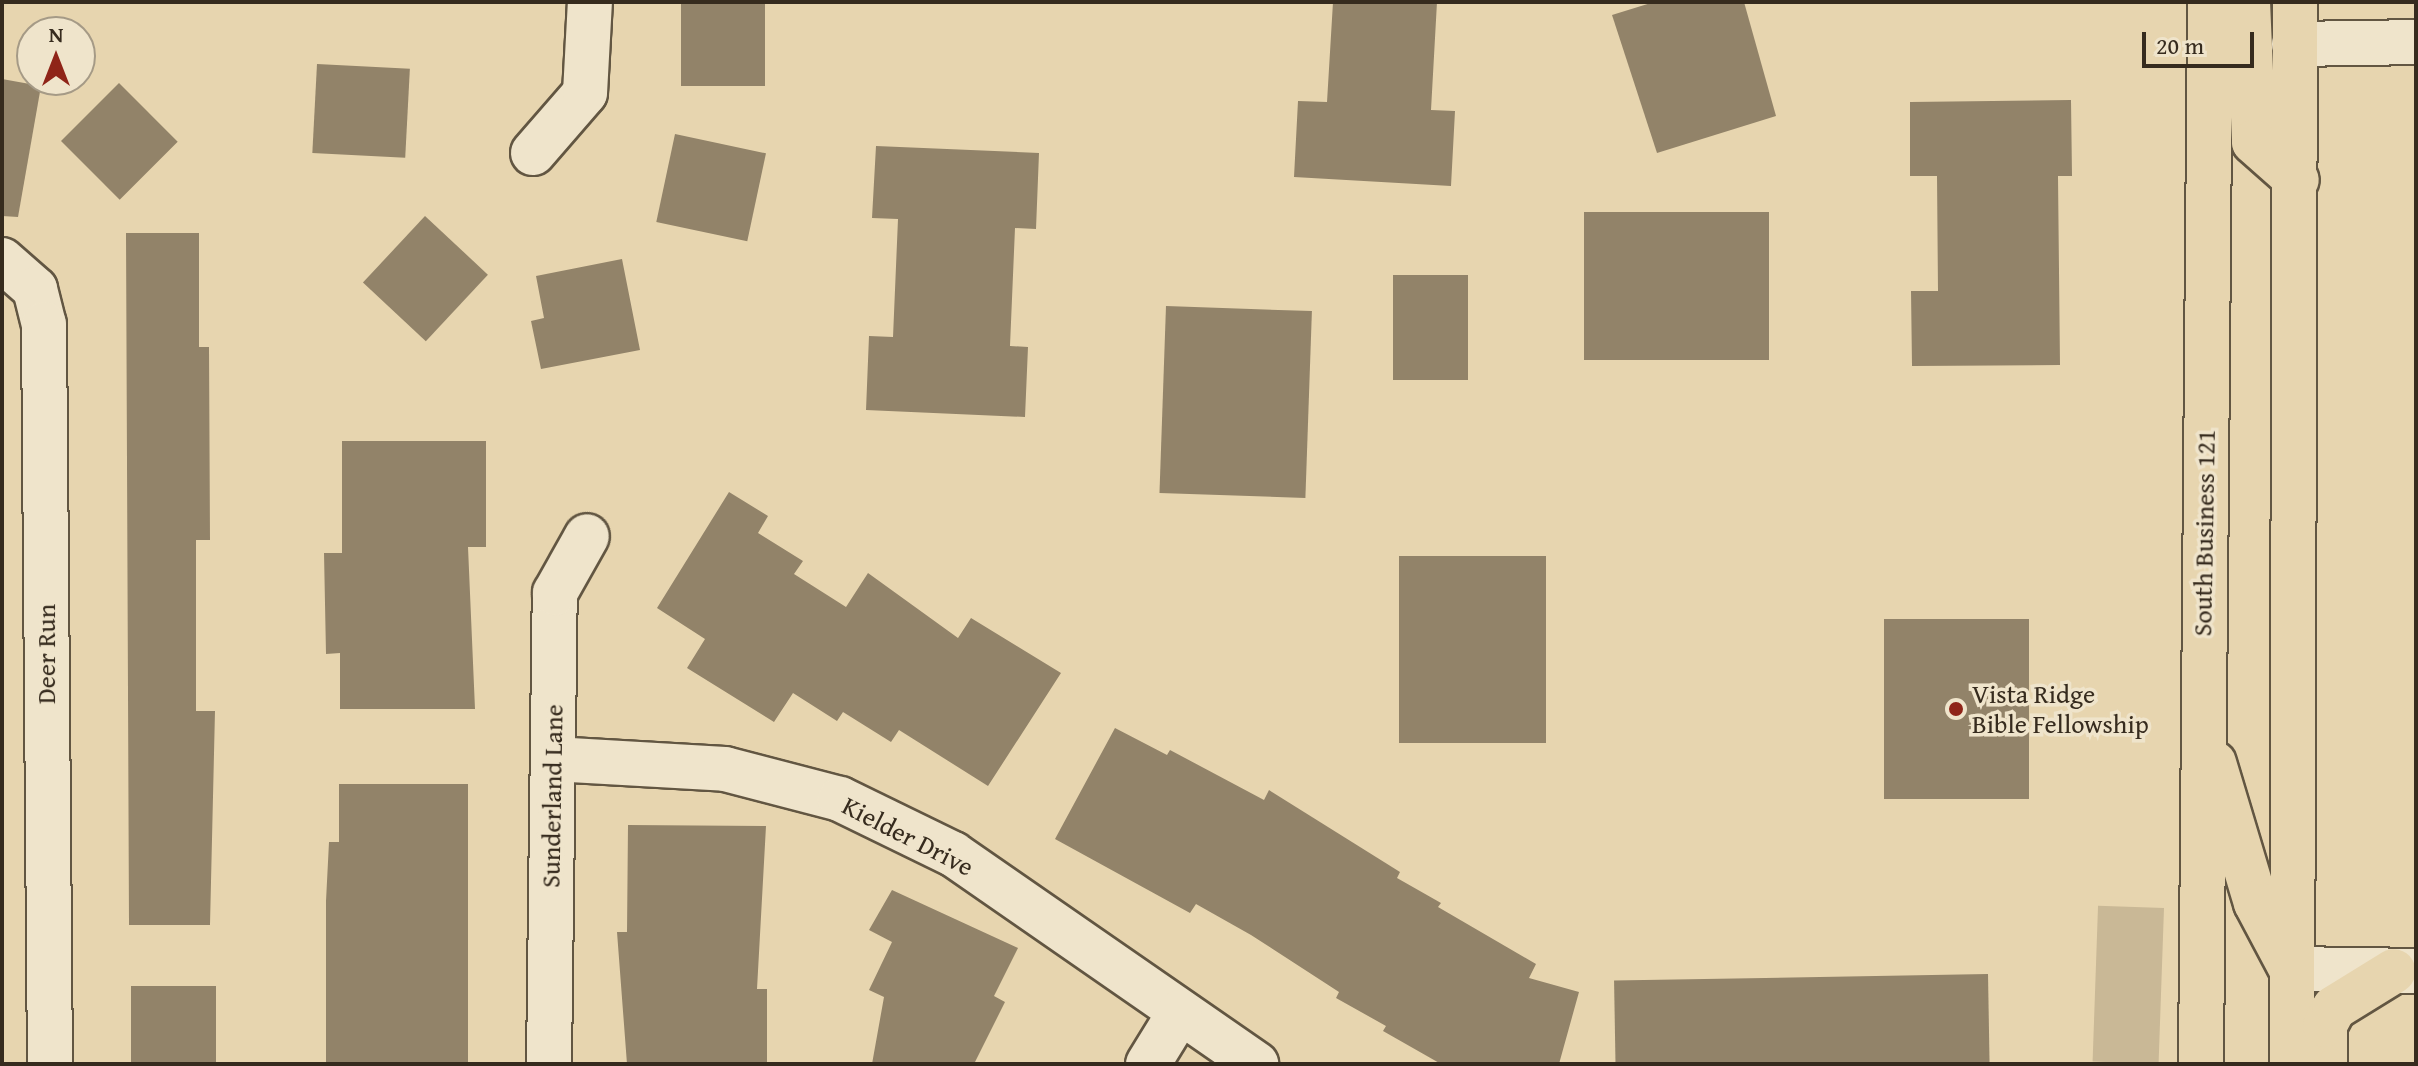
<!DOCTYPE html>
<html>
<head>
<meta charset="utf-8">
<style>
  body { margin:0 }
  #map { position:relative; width:2418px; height:1066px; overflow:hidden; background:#e7d5af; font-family:"Gentium Book Plus",serif }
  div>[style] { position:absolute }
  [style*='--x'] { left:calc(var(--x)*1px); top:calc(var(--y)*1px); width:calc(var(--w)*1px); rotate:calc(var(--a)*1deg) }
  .green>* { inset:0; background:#c9b896; transform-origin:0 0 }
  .building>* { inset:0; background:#928369; transform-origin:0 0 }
  .roads { filter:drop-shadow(2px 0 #625642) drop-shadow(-2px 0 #625642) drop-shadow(0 2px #625642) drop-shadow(0 -2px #625642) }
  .minor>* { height:44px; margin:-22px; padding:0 22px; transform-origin:22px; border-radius:22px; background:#efe4cb }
  .major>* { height:44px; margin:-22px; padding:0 22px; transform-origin:22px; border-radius:22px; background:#e7d5af }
  .dots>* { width:22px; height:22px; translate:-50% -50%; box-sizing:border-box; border:4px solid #efe4cb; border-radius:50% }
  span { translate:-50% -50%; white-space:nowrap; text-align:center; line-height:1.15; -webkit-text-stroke:7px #efe4cb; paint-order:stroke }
  .street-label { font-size:26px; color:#362b1e }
  .poi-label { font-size:26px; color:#362b1e }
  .left { translate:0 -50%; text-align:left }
  .frame { position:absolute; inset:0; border:4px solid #362b1e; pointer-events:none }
  .north { position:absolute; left:16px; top:16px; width:80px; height:80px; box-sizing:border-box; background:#efe4cb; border:2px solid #a59a86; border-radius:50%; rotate:0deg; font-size:22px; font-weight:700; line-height:32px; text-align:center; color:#362b1e }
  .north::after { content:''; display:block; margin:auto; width:28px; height:36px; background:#8f2418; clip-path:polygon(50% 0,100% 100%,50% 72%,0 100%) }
  .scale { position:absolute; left:2142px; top:32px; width:112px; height:36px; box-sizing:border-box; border:4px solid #362b1e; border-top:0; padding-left:10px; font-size:24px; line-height:28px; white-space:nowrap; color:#362b1e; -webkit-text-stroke:6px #efe4cb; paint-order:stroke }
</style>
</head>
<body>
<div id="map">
  <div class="green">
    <div style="left:2164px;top:908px;width:156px;height:66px;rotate:92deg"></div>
  </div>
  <div class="building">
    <div style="left:681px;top:2px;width:84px;height:84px"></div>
    <div style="clip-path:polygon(1333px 2px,1437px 2px,1431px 110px,1455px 111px,1451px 186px,1294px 177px,1298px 101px,1327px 102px)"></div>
    <div style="clip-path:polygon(1654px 2px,1744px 2px,1776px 116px,1657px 153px,1612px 15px)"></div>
    <div style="left:317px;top:64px;width:93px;height:89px;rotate:3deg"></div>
    <div style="clip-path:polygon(2px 79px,41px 86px,18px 217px,2px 216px)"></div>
    <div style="left:119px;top:83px;width:83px;height:82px;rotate:45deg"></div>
    <div style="clip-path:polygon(2071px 100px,2072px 176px,2058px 176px,2060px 365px,1912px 366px,1911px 291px,1938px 291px,1937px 176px,1910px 176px,1910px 102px)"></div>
    <div style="left:675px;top:134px;width:93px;height:90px;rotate:12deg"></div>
    <div style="clip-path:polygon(876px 146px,1039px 153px,1036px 229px,1015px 228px,1010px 346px,1028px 347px,1025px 417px,866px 410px,869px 336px,893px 337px,898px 219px,872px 218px)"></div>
    <div style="left:1584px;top:212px;width:185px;height:148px"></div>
    <div style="left:425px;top:216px;width:86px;height:91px;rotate:43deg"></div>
    <div style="clip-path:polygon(126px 233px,199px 233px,199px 347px,209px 347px,210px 540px,196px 540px,196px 711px,215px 711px,210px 925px,129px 925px)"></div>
    <div style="clip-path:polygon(622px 259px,640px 350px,541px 369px,531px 321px,544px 318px,536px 276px)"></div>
    <div style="left:1393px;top:275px;width:75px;height:105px"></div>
    <div style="left:1166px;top:306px;width:146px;height:187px;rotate:2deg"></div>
    <div style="clip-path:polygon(342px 441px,486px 441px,486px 547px,468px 547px,475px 709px,340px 709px,340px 653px,326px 654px,324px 553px,342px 553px)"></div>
    <div style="clip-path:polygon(729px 492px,768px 516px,758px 533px,803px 561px,794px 574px,846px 607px,868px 573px,958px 638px,971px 618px,1061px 673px,988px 786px,899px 730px,891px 742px,843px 712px,837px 721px,793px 693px,774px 722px,687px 668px,705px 639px,657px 608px)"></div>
    <div style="left:1546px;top:556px;width:187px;height:147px;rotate:90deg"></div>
    <div style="left:1884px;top:619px;width:145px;height:180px"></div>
    <div style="clip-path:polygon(1115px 728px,1167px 755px,1170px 750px,1264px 800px,1269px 790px,1400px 872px,1397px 878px,1441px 903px,1438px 907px,1536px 964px,1529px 978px,1579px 992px,1559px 1064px,1441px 1064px,1383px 1031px,1386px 1026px,1336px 998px,1339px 992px,1251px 935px,1196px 904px,1190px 913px,1055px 839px)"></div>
    <div style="clip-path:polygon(339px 784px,468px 784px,468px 1064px,326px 1064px,326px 901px,329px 842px,339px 842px)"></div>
    <div style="clip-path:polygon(628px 825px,766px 826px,757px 989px,767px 989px,767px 1064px,627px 1064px,617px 932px,627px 932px)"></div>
    <div style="clip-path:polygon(892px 890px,1018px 948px,994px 996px,1005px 1002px,974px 1064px,872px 1064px,884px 997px,869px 990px,892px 942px,869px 930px)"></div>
    <div style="left:1988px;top:974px;width:90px;height:374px;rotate:89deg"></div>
    <div style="left:131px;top:986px;width:85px;height:78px"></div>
  </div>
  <div class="roads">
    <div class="minor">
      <div style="--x:2294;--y:44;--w:122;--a:-0.9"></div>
      <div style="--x:533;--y:153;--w:79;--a:-49.1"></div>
      <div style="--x:585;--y:93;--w:91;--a:-86.9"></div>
      <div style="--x:2;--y:260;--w:44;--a:41.3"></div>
      <div style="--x:35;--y:289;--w:36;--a:76"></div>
      <div style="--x:44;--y:324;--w:740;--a:89.54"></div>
      <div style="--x:553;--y:759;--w:172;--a:3.3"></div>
      <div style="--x:725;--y:769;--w:119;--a:14.6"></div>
      <div style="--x:840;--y:799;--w:126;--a:26"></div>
      <div style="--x:953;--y:854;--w:369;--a:34.7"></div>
      <div style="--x:2292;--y:969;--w:124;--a:0.9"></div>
      <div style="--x:549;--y:1064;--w:471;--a:-89.3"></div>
      <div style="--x:555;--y:593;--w:65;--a:-60.7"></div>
      <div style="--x:1148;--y:1064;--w:61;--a:-58.4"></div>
    </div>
    <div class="major">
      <div style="--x:2248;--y:2;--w:140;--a:87.5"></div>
      <div style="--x:2254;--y:142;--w:57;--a:41.5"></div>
      <div style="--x:2214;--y:763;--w:146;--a:73.3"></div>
      <div style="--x:2256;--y:903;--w:72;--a:62"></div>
      <div style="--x:2201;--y:1064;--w:1062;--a:-89.51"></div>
      <div style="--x:2292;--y:1064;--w:1062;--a:-89.84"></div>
      <div style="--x:2325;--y:1064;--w:39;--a:-90"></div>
      <div style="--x:2325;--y:1025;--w:19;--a:-62"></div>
      <div style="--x:2334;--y:1008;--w:70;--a:-31.7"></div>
    </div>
  </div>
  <div class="dots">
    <div style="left:1956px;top:709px;background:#8f2418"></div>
  </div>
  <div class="street-label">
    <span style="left:2204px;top:533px;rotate:-89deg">South Business 121</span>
    <span style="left:46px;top:654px;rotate:-90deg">Deer Run</span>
    <span style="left:552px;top:796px;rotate:-89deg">Sunderland Lane</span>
    <span style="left:908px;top:836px;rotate:27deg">Kielder Drive</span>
  </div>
  <div class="poi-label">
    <span class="left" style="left:1972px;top:709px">Vista Ridge<br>Bible Fellowship</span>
  </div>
  <div class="frame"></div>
  <div class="north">N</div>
  <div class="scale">20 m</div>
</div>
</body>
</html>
